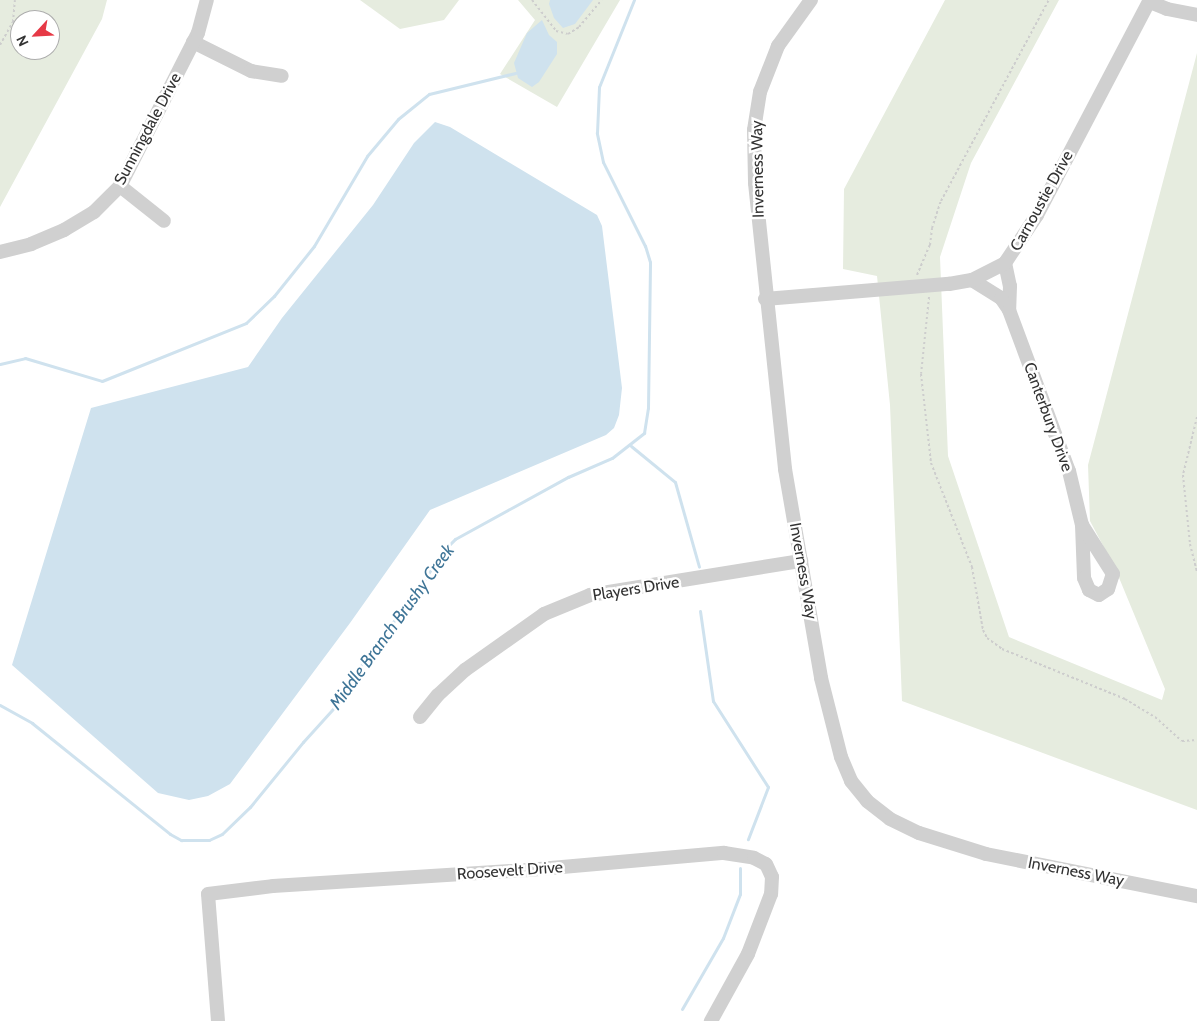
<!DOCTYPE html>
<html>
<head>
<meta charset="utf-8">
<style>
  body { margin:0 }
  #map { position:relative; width:1197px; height:1021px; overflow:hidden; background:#fff; font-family:Cabin,sans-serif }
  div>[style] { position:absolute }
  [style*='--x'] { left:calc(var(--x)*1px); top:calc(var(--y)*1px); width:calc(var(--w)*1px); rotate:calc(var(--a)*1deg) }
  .green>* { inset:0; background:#e6ecdf }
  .water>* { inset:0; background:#cfe2ee }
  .stream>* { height:3px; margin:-1.5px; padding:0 1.5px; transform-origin:1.5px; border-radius:1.5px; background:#cfe2ee }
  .path>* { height:2px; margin-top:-1px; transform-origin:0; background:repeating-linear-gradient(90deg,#cdcdcd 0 2.5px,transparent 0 5px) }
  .minor>* { height:14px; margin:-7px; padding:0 7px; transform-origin:7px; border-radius:7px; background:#d0d0d0 }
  span { translate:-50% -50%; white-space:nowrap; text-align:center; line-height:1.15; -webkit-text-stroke:5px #fff; paint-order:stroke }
  .street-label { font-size:16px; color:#333 }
  .water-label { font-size:18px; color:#3f7597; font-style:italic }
  .north { position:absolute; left:10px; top:10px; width:50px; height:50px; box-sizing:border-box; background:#fff; border:1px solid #adadad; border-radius:50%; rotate:245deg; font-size:14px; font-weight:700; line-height:20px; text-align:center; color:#333 }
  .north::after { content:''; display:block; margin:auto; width:18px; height:22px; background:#e63946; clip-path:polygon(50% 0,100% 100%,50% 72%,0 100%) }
</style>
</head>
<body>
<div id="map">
  <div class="green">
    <div style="clip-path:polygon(evenodd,0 0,107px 0,102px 19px,0 207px,0 0,20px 20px,50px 20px,50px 50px,20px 50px,20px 20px)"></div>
    <div style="clip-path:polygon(360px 0,459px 0,444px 20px,400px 29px)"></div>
    <div style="clip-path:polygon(518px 0,620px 0,557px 107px,500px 74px,535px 20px)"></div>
    <div style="clip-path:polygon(945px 0,1059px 0,971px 163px,940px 257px,948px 456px,1009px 637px,1162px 700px,1165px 689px,1115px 568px,1090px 521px,1088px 465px,1197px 53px,1197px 810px,902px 701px,890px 405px,877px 276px,843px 269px,844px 189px)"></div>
  </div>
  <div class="water">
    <div style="clip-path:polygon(550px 0,593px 0,575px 24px,563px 28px,554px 18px,549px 4px)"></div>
    <div style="clip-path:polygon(542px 20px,549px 35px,557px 42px,557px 54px,539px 82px,532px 87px,518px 78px,514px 63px,527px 33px)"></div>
    <div style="clip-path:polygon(435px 122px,450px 127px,597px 215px,602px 226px,622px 388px,619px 415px,614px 428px,606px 435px,430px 510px,350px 623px,230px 784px,208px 796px,189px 800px,158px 793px,12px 665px,91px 408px,248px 367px,282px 318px,373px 205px,414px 143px)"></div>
  </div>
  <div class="stream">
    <div style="--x:0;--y:364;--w:26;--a:-13"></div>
    <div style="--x:25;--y:358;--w:80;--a:16.6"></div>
    <div style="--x:102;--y:381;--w:155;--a:-21.9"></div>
    <div style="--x:246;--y:323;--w:39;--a:-44"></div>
    <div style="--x:274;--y:296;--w:64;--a:-51.3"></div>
    <div style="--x:314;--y:246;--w:104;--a:-59.5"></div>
    <div style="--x:367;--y:156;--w:48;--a:-50"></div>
    <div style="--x:398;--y:119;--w:40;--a:-39"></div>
    <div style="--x:429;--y:94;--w:89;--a:-13.7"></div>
    <div style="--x:631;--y:446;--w:57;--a:39.3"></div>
    <div style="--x:675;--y:482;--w:88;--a:74.2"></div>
    <div style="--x:700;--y:611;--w:91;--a:81.8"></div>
    <div style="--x:713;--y:701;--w:102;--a:57.4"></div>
    <div style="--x:768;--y:787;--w:56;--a:111"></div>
    <div style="--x:0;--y:705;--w:37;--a:29"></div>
    <div style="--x:32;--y:723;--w:177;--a:38.8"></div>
    <div style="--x:170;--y:834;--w:13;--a:29"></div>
    <div style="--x:181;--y:840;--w:28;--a:0"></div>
    <div style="--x:209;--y:840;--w:14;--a:-25"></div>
    <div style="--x:222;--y:834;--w:39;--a:-44"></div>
    <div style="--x:250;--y:807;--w:84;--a:-50.8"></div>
    <div style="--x:303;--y:742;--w:55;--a:-47.9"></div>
    <div style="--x:340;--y:701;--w:55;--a:-59.2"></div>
    <div style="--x:368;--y:654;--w:81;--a:-52"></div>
    <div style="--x:418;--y:590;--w:44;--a:-58.1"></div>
    <div style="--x:441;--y:553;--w:20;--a:-45"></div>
    <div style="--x:455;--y:539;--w:129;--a:-28.8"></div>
    <div style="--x:568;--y:477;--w:48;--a:-23.4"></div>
    <div style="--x:612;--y:458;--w:41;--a:-38"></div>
    <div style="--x:644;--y:433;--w:25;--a:-81"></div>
    <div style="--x:648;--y:408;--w:146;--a:-89.2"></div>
    <div style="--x:650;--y:262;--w:17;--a:-107"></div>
    <div style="--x:645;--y:246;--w:94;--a:-116.6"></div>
    <div style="--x:603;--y:162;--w:30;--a:-102"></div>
    <div style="--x:597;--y:133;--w:46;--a:-87.5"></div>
    <div style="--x:599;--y:87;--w:94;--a:-68.1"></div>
    <div style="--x:682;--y:1009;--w:82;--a:-60"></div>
    <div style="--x:723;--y:938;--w:47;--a:-68.9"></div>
    <div style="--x:740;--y:894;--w:26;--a:-90"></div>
  </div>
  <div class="path">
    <div style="--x:532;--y:0;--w:39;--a:52"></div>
    <div style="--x:556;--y:31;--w:12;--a:14"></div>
    <div style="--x:568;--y:34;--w:13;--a:-32"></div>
    <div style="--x:579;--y:27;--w:35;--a:-50"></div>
    <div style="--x:0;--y:45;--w:26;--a:-61"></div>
    <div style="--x:13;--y:22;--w:22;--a:-85"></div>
    <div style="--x:917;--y:275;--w:33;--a:-67"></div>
    <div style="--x:930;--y:245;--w:17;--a:-83"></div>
    <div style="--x:932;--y:228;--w:28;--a:-72"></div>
    <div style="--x:941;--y:201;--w:228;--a:-61.8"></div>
    <div style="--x:929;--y:297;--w:77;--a:95.9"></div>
    <div style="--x:921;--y:374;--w:90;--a:83.6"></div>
    <div style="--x:931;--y:463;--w:112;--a:68.5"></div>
    <div style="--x:972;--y:567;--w:64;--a:80.1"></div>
    <div style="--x:983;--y:630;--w:9;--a:63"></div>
    <div style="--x:987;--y:638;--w:19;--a:36"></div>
    <div style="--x:1002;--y:649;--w:133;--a:22.1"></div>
    <div style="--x:1125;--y:699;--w:35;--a:31"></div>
    <div style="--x:1155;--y:717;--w:36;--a:42"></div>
    <div style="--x:1182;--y:741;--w:15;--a:-4"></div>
    <div style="--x:1197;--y:417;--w:60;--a:103.6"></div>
    <div style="--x:1183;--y:475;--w:69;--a:84.2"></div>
    <div style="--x:1190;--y:544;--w:29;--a:76"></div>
  </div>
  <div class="minor">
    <div style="--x:811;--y:0;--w:57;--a:125.7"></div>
    <div style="--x:778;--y:46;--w:49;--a:111.4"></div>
    <div style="--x:760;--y:92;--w:38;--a:99"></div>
    <div style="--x:754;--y:130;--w:53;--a:88.9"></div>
    <div style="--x:755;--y:183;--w:288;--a:84"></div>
    <div style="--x:785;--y:469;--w:212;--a:80.2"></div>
    <div style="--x:821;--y:678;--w:81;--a:75.8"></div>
    <div style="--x:841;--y:757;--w:26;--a:67"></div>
    <div style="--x:851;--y:781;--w:26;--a:51"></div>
    <div style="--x:867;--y:801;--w:29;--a:38"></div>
    <div style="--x:890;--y:819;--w:32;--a:26"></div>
    <div style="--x:919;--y:833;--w:70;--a:17.4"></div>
    <div style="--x:986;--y:854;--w:215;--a:11.3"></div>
    <div style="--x:1150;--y:2;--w:18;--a:22"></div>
    <div style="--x:1167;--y:9;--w:31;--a:11"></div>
    <div style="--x:193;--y:42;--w:65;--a:26.6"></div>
    <div style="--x:251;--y:71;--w:31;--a:9"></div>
    <div style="--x:120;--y:186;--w:56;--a:38.5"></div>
    <div style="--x:0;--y:252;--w:32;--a:-14"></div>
    <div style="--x:31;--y:244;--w:36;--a:-23"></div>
    <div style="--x:64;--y:230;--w:35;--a:-31"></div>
    <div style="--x:94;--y:212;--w:37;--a:-45"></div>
    <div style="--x:120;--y:186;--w:172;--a:-63"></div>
    <div style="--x:198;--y:33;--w:34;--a:-75"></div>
    <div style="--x:1005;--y:263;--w:24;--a:78"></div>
    <div style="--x:1010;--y:286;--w:24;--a:92"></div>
    <div style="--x:972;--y:280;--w:34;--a:32"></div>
    <div style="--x:1001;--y:298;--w:14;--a:56"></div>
    <div style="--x:1009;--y:310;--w:172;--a:69.6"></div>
    <div style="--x:1069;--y:471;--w:56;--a:76.5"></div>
    <div style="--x:1082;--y:525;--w:53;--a:87.8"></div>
    <div style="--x:1084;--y:578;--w:13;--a:67"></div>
    <div style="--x:1089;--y:590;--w:11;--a:27"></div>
    <div style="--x:1099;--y:595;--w:11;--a:-34"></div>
    <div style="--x:1108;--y:589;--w:16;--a:-72"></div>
    <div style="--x:1113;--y:574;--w:58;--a:-122.3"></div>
    <div style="--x:765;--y:299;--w:185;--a:-4.7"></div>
    <div style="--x:949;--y:284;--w:23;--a:-10"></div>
    <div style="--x:972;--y:280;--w:37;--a:-27"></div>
    <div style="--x:1005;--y:263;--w:58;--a:-56.3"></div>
    <div style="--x:1037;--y:215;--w:243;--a:-62.3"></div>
    <div style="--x:420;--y:717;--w:28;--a:-51"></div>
    <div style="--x:438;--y:695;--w:37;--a:-43"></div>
    <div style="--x:465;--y:670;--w:97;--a:-35.3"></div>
    <div style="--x:544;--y:614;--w:50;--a:-22.4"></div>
    <div style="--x:590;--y:595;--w:214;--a:-9.2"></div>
    <div style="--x:218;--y:1021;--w:127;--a:-94.5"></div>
    <div style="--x:208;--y:894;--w:65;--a:-7"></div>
    <div style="--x:273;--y:886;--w:256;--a:-3.6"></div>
    <div style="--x:528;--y:870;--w:197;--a:-5"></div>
    <div style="--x:724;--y:853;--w:30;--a:9"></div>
    <div style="--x:754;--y:858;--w:13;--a:27"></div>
    <div style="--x:766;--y:864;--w:14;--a:65"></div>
    <div style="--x:772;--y:877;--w:17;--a:93"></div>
    <div style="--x:771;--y:894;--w:64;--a:111"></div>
    <div style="--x:748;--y:954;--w:77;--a:118.9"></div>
  </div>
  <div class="street-label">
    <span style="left:148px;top:129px;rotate:-62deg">Sunningdale Drive</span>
    <span style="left:758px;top:169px;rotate:-91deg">Inverness Way</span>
    <span style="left:1042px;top:201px;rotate:-61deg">Carnoustie Drive</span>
    <span style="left:1048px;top:417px;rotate:70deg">Canterbury Drive</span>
    <span style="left:803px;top:571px;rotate:80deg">Inverness Way</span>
    <span style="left:636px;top:589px;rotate:-9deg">Players Drive</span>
    <span style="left:510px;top:871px;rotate:-4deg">Roosevelt Drive</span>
    <span style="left:1076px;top:872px;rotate:11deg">Inverness Way</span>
  </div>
  <div class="water-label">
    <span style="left:392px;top:627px;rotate:-54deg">Middle Branch Brushy Creek</span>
  </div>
  <div class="north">N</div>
</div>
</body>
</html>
